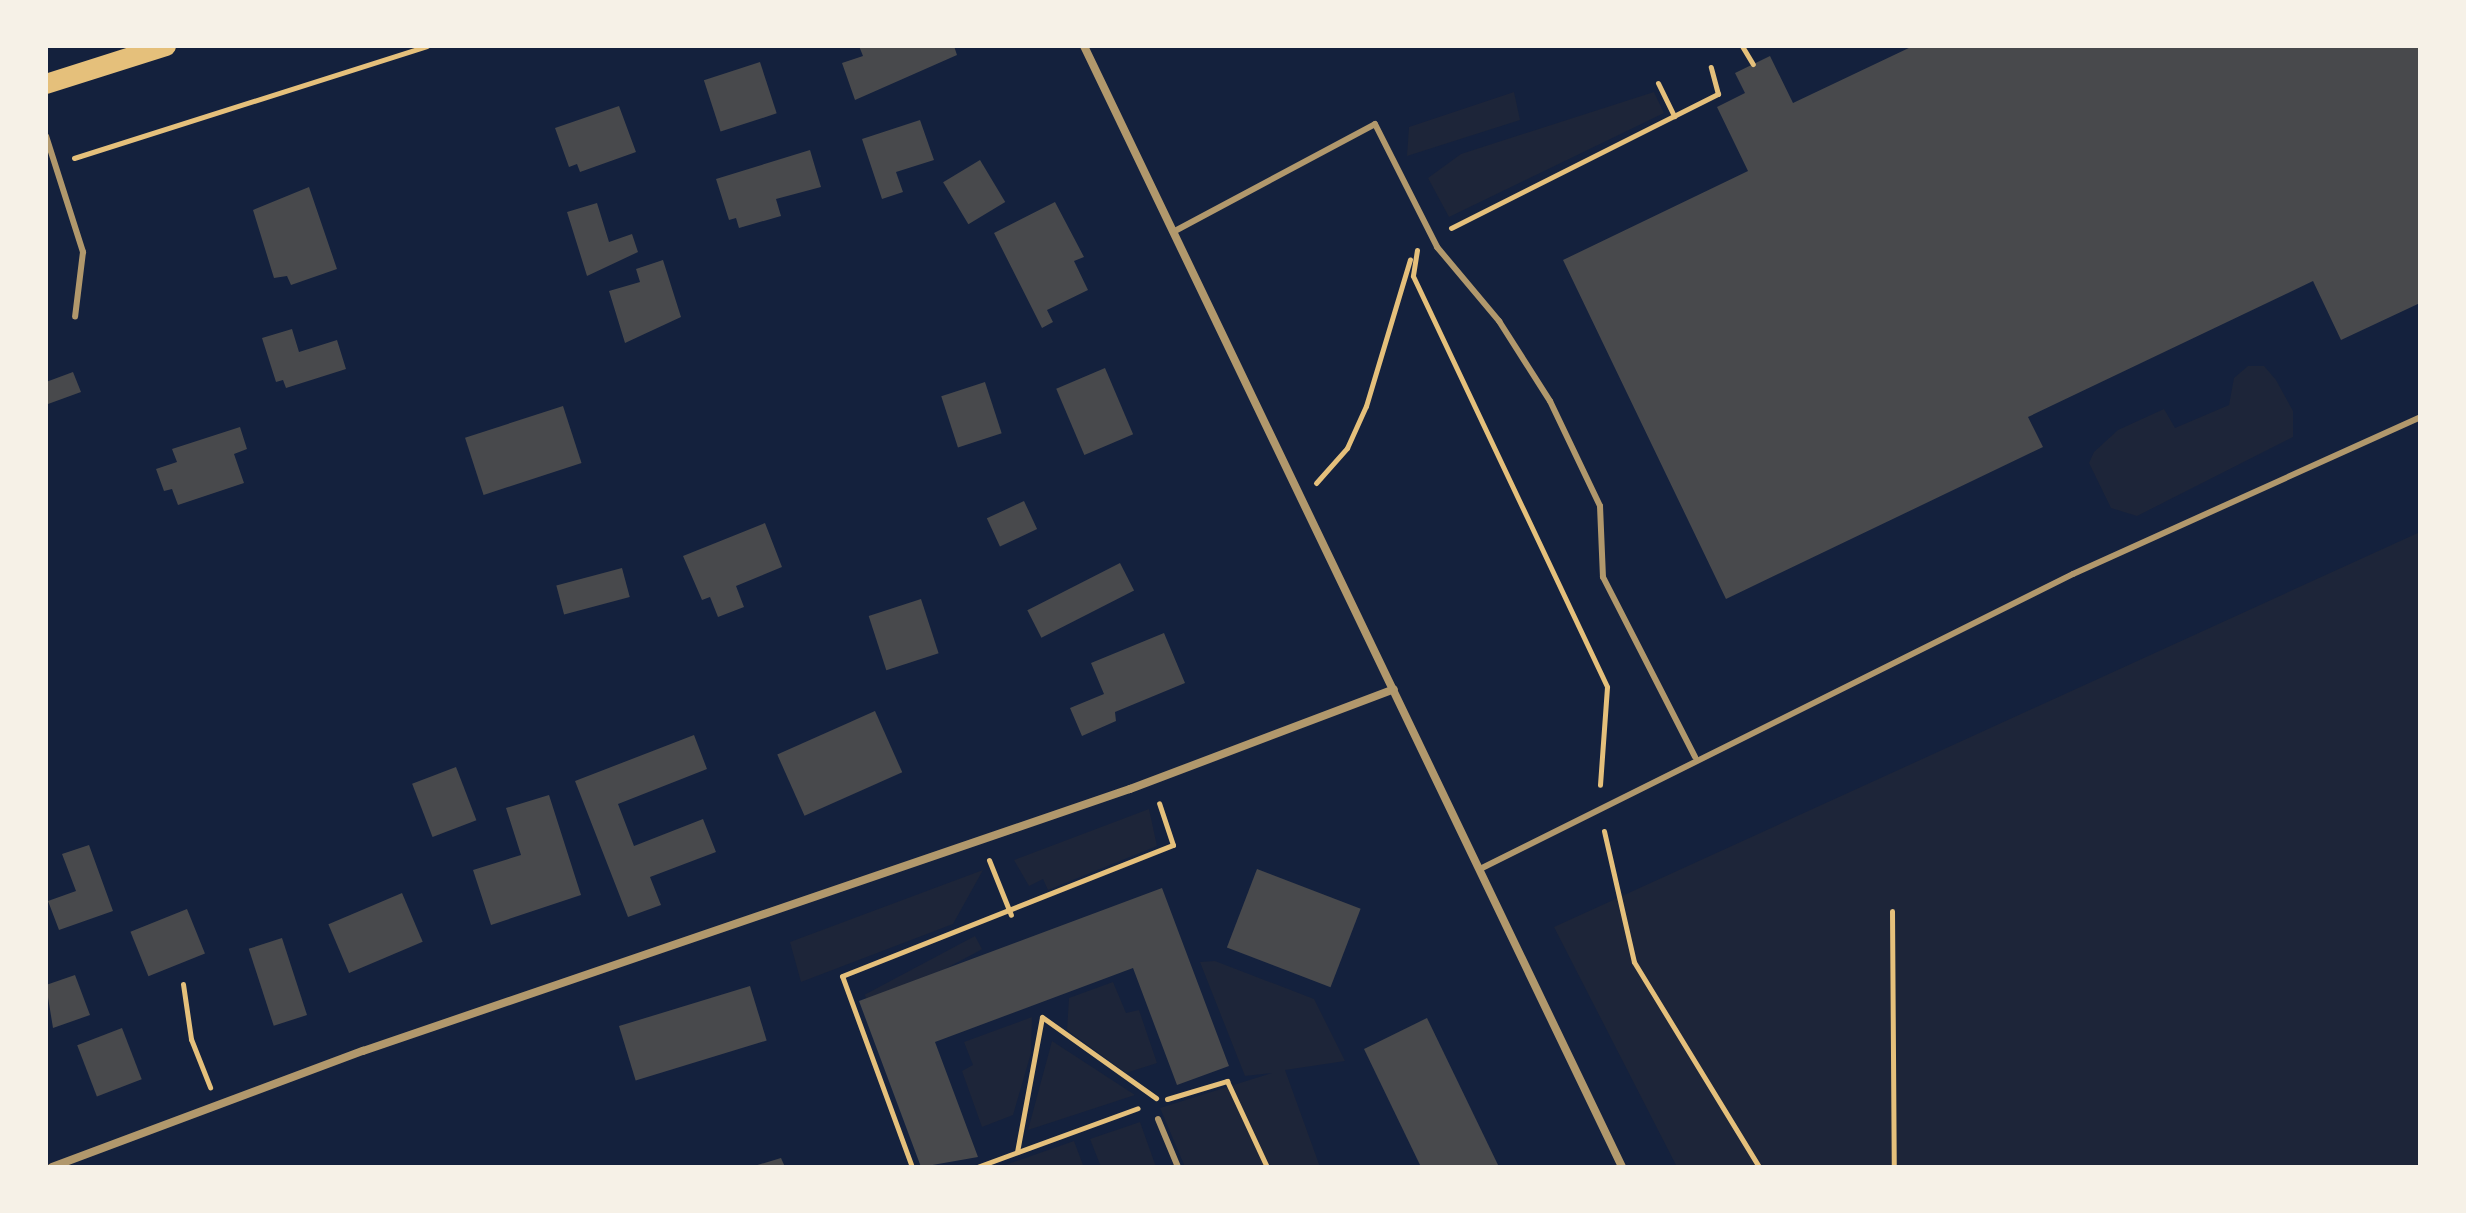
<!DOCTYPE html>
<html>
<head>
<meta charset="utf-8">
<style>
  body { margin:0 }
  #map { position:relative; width:2466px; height:1213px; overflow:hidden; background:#14213d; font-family:Manrope,sans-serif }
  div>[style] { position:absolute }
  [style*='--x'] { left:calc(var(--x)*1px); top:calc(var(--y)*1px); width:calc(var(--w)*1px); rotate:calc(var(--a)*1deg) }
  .green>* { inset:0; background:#1d2539; transform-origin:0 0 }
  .building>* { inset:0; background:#48494c; transform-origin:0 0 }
  .path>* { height:5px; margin:-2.5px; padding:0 2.5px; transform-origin:2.5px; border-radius:2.5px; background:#e5c07b }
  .service>* { height:6px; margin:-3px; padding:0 3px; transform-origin:3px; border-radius:3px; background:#b1986c }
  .minor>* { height:8px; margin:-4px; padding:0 4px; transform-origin:4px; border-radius:4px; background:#b1986c }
  .primary>* { height:20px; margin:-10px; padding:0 10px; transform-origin:10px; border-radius:10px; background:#e5c07b }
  span { translate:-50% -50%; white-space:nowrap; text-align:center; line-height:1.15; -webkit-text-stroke:6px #f6f1e7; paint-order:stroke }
  .frame { position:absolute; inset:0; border:48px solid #f6f1e7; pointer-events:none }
</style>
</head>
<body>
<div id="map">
  <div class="green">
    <div style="clip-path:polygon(1514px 92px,1520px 120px,1407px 156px,1409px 127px)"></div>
    <div style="clip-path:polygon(1654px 92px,1664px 113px,1449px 217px,1428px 178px,1461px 154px)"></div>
    <div style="clip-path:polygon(2248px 366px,2264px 366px,2276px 380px,2293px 411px,2293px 437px,2137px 516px,2111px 508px,2089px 463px,2094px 452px,2118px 430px,2164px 409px,2175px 428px,2229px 405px,2234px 378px)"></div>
    <div style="clip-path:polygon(2420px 532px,2420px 1167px,1677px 1167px,1554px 927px)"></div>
    <div style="clip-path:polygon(1149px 809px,1157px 846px,1048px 890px,1043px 879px,1029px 886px,1014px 860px)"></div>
    <div style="clip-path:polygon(983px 870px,953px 924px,801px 982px,790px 942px)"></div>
    <div style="left:975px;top:936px;width:15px;height:125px;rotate:62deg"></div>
    <div style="clip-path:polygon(1215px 961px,1314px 999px,1345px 1061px,1285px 1070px,1320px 1167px,1185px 1167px,1160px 1108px,1272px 1073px,1245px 1076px,1200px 962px)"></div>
    <div style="clip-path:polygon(1113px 982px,1126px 1013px,1139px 1010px,1157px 1063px,1126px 1073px,1067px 1030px,1069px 998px)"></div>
    <div style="clip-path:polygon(1032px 1017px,1031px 1053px,1013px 1115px,982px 1127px,962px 1071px,973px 1065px,964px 1042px)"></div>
    <div style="clip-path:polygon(1052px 1041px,1135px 1095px,1028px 1130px)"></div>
    <div style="clip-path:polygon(1140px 1122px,1156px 1167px,1101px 1167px,1090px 1139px)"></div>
    <div style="clip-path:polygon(1074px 1141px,1083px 1165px,1005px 1165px)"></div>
  </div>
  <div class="building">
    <div style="clip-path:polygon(859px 46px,954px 46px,957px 55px,855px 100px,842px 63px,863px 56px)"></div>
    <div style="clip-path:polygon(1913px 46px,2420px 46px,2420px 303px,2341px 340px,2313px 281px,2028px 417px,2043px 447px,1726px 599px,1563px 260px,1748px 171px,1717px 107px,1745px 93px,1735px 73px,1770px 56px,1793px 103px)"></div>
    <div style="left:760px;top:62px;width:54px;height:59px;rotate:72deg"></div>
    <div style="clip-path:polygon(619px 106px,636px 152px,580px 172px,577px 164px,569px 167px,555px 128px)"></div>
    <div style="clip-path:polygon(920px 120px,934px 160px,896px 172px,903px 192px,882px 199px,862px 139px)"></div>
    <div style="clip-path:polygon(810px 150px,821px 187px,776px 199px,781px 216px,739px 228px,736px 218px,729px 220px,716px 179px)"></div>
    <div style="left:980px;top:160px;width:49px;height:43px;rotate:59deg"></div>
    <div style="clip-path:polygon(309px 187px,337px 269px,291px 285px,287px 276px,274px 278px,253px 210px)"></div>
    <div style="clip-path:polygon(1055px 202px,1084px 257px,1074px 261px,1088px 290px,1047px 310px,1053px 322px,1042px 328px,994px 233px)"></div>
    <div style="clip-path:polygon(597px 203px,609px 242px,632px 234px,638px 252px,587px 276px,567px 212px)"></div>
    <div style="clip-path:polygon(663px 260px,681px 317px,625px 343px,609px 291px,640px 282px,636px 269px)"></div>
    <div style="clip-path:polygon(292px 329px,299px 352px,337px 340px,346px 369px,286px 388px,283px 380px,276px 382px,262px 338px)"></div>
    <div style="left:1105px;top:368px;width:72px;height:53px;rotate:67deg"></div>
    <div style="clip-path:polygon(73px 372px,81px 392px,48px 404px,46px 382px)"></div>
    <div style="left:985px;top:382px;width:54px;height:46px;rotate:72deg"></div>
    <div style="left:563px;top:406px;width:60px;height:103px;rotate:72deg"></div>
    <div style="clip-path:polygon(240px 427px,247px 449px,234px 454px,244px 483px,178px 505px,172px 489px,164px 491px,156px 469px,177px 462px,172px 449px)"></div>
    <div style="left:1024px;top:501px;width:31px;height:41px;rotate:65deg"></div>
    <div style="clip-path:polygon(765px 523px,782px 567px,736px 586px,744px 607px,718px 617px,710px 597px,702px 600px,683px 556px)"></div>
    <div style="left:1120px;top:563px;width:31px;height:104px;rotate:63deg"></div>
    <div style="left:622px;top:568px;width:30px;height:68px;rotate:75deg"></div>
    <div style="left:921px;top:599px;width:57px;height:55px;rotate:72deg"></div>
    <div style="clip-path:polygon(1164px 633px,1185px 683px,1115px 712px,1116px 721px,1082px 736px,1070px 708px,1104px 694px,1091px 663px)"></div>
    <div style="left:875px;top:711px;width:67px;height:107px;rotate:66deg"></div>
    <div style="clip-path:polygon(694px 735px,707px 769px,618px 804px,634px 846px,703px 819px,716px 852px,650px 877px,661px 905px,628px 917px,575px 781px)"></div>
    <div style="left:456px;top:767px;width:57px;height:47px;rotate:69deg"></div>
    <div style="clip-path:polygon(549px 795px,581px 895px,491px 925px,473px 870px,521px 855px,506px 808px)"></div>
    <div style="clip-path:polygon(89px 845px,113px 911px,59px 930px,48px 901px,76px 891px,62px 854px)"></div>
    <div style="left:1257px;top:869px;width:111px;height:84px;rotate:21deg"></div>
    <div style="clip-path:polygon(1162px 888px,1229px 1066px,1177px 1085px,1133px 968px,935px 1042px,978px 1157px,921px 1167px,859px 1001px)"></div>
    <div style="left:402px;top:893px;width:53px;height:80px;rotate:67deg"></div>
    <div style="left:187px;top:909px;width:48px;height:61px;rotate:68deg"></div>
    <div style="left:282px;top:938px;width:81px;height:35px;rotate:72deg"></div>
    <div style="clip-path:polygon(75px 975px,90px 1015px,53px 1028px,46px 985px)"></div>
    <div style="left:750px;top:986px;width:57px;height:137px;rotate:73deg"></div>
    <div style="clip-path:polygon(1427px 1018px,1499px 1167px,1421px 1167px,1364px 1049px)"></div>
    <div style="left:122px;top:1028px;width:55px;height:48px;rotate:69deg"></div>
    <div style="clip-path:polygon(781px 1158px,785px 1167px,754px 1167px,754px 1166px)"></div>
  </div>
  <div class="path">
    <div style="--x:1742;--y:46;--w:21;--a:59"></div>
    <div style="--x:1658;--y:83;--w:37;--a:64"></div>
    <div style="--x:74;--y:158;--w:370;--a:-17.6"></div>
    <div style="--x:1451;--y:228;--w:299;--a:-26.7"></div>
    <div style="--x:1718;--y:94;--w:28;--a:-105"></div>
    <div style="--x:1417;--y:250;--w:26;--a:99"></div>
    <div style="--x:1413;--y:276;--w:454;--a:64.7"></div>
    <div style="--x:1607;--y:687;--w:98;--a:94.1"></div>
    <div style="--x:1316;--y:483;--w:47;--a:-48.5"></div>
    <div style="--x:1347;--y:448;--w:46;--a:-65.7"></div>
    <div style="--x:1366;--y:406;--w:153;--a:-73.3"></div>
    <div style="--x:1604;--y:831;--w:134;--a:77.1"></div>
    <div style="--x:1634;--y:962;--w:240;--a:58.6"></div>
    <div style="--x:989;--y:860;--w:59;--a:68.2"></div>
    <div style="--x:1892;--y:911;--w:256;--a:89.6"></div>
    <div style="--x:183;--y:984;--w:56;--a:81.7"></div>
    <div style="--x:191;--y:1039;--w:52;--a:68.4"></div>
    <div style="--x:1167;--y:1099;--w:63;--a:-16.7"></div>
    <div style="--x:1227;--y:1081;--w:95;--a:65.1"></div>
    <div style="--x:1017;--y:1152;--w:137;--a:-79.5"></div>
    <div style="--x:1042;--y:1017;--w:140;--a:35.4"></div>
    <div style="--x:912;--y:1167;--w:203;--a:-110.1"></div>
    <div style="--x:842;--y:976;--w:356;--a:-21.6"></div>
    <div style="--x:1173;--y:845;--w:44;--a:-108.4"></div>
    <div style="--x:977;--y:1167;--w:171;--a:-20.1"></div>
  </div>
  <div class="service">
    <div style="--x:46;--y:136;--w:122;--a:72.3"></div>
    <div style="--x:83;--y:252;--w:65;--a:97"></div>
    <div style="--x:1173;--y:232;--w:229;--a:-28.1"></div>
    <div style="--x:1375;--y:124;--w:138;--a:63.2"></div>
    <div style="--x:1437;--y:247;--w:97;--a:50"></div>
    <div style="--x:1499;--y:321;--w:95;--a:57.5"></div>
    <div style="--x:1550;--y:401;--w:116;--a:64.5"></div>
    <div style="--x:1600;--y:506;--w:71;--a:87.6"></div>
    <div style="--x:1603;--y:577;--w:202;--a:62.9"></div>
    <div style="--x:1480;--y:869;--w:662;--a:-26.45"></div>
    <div style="--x:2073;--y:574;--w:381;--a:-24.3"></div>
    <div style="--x:1158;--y:1119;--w:52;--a:67.4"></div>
  </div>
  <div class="minor">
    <div style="--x:1084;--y:46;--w:1243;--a:64.36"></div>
    <div style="--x:52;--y:1167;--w:332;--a:-20.5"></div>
    <div style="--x:363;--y:1051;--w:811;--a:-18.86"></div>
    <div style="--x:1130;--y:789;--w:282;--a:-20.7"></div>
  </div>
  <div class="primary">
    <div style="--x:46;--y:84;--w:126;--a:-17.6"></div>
  </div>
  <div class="frame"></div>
</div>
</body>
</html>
